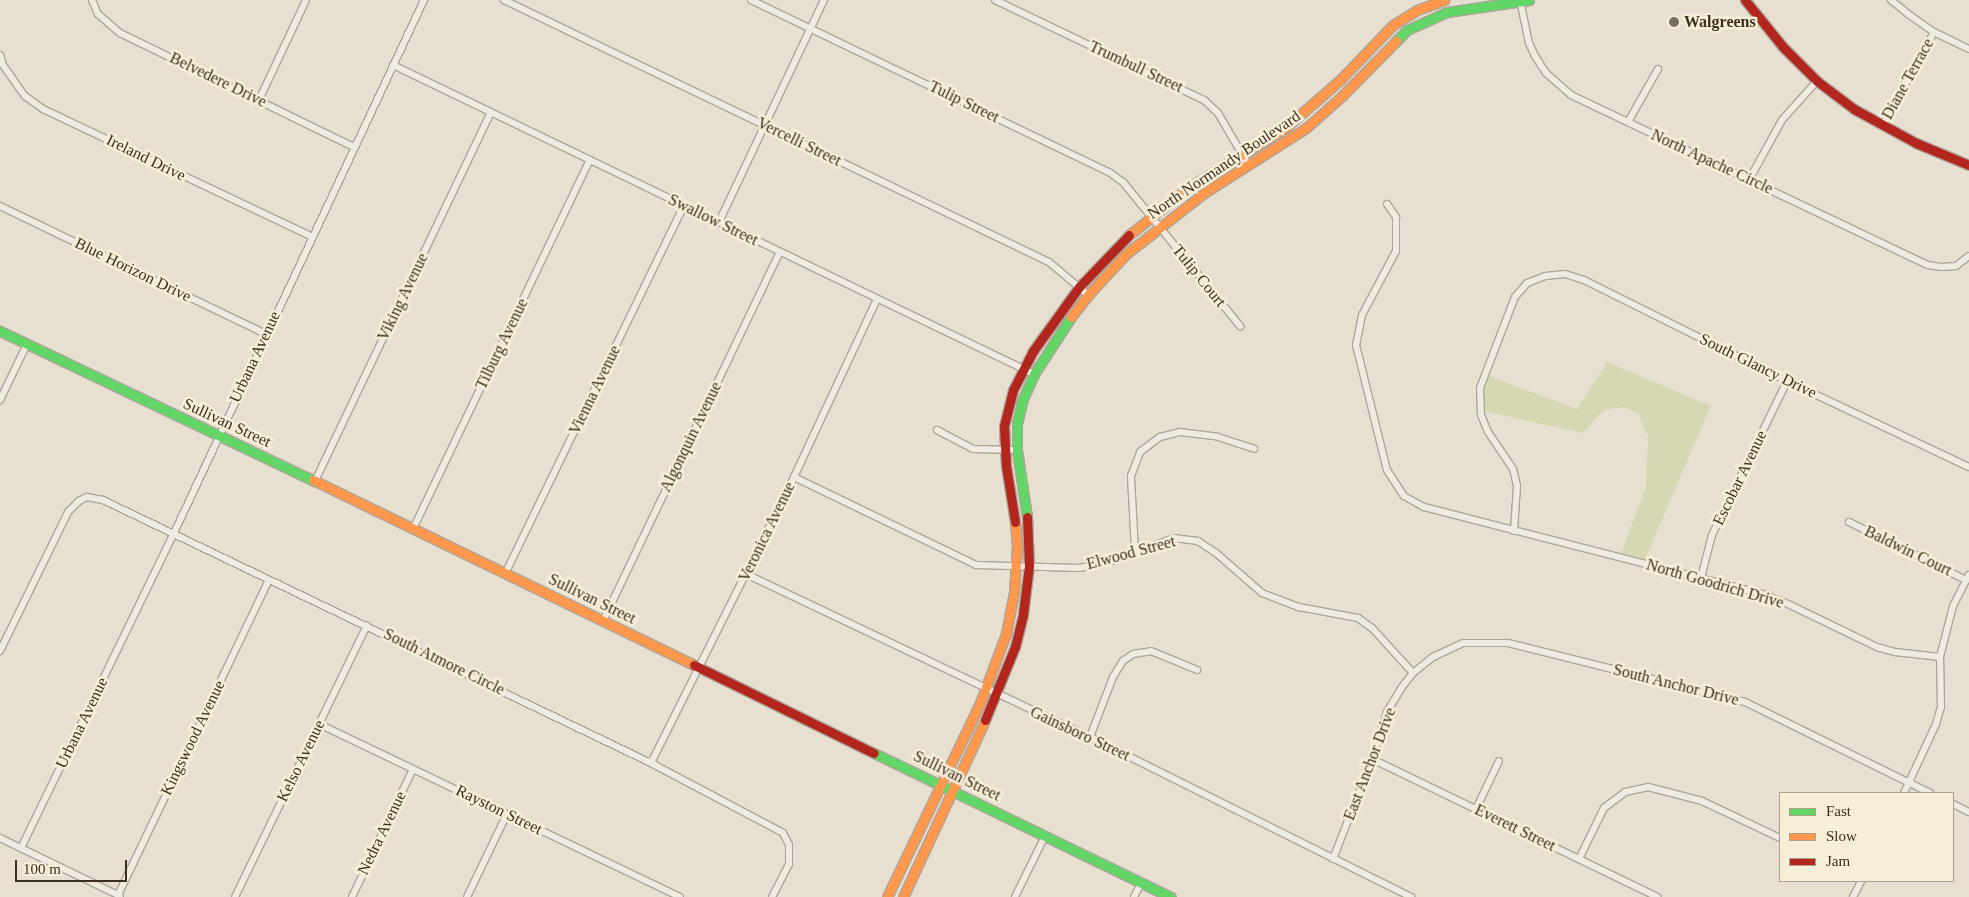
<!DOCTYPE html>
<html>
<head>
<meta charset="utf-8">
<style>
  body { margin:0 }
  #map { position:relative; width:1969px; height:897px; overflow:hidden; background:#e7e0d1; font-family:"Times New Roman",serif }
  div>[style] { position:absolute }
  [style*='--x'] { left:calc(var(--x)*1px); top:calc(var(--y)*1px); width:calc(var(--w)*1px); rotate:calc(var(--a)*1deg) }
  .green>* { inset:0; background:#d6d7b3 }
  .roads { filter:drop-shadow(1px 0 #ada599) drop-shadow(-1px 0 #ada599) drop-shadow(0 1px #ada599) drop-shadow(0 -1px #ada599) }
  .street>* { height:6px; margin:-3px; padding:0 3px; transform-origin:3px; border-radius:3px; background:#efebe3 }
  .fast>* { height:9px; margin:-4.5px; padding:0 4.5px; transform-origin:4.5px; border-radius:4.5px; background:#63d668 }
  .slow>* { height:9px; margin:-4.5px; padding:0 4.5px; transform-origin:4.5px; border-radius:4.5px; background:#ff974d }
  .jam>* { height:9px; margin:-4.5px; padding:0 4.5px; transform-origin:4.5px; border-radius:4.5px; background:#b3261e }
  .dots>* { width:14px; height:14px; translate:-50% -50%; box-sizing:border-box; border:2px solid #f7eed8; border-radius:50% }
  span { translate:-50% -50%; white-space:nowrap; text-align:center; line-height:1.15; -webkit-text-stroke:5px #f7eed8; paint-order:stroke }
  .poi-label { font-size:16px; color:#3d2e20; font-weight:700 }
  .left { translate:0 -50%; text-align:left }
  .street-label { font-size:16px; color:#3d2e20 }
  .legend { position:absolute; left:1779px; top:792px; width:175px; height:90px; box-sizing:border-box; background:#f7eed8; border:1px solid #ada18e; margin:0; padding:6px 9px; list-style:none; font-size:15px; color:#3d2e20 }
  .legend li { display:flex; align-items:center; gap:10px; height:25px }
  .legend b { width:25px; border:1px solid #ada18e }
  .scale { position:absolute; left:15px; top:860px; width:112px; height:22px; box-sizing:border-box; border:2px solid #3d2e20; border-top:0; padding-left:6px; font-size:15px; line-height:18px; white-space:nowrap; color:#3d2e20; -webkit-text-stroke:4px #f7eed8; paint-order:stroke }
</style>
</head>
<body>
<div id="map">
  <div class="green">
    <div style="clip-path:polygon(1607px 362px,1711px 406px,1645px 559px,1621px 553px,1646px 488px,1648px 436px,1638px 413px,1623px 407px,1604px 410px,1582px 433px,1484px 411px,1484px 389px,1489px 376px,1577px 409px)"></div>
  </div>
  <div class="roads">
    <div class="street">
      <div style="--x:92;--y:0;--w:15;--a:67"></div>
      <div style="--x:98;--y:14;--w:29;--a:41"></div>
      <div style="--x:120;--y:33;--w:260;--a:26"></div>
      <div style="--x:504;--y:0;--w:605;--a:25.68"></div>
      <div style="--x:1049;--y:262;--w:51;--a:40.2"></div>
      <div style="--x:751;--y:0;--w:397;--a:25.7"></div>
      <div style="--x:1109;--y:172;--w:17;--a:36"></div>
      <div style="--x:1123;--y:182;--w:186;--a:50.9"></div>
      <div style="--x:995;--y:0;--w:232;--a:25.6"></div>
      <div style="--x:1204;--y:100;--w:19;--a:43"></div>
      <div style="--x:1218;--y:113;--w:61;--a:59.7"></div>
      <div style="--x:1520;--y:0;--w:44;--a:78.2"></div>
      <div style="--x:1529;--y:43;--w:14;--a:65"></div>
      <div style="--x:1535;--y:56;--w:20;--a:57"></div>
      <div style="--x:1546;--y:73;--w:33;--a:41"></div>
      <div style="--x:1571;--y:95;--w:395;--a:25.5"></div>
      <div style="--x:1928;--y:265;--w:14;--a:8"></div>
      <div style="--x:1942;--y:267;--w:14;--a:-4"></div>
      <div style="--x:1956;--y:266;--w:16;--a:-38"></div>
      <div style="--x:1891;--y:0;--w:22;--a:39"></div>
      <div style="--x:1908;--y:14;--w:32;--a:35"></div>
      <div style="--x:1934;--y:32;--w:39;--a:26"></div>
      <div style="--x:0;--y:55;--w:10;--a:73"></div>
      <div style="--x:3;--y:65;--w:38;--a:55"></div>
      <div style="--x:25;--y:96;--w:22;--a:36"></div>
      <div style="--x:43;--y:109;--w:298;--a:25.4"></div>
      <div style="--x:393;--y:65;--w:712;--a:25.74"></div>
      <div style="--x:259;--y:100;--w:110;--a:-64.8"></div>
      <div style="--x:1628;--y:122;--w:61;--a:-60.5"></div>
      <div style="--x:1882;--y:126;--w:107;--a:-61"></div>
      <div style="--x:1749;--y:180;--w:68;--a:-61.2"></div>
      <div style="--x:1782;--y:120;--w:52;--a:-48.1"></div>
      <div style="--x:1387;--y:204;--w:16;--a:55"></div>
      <div style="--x:1396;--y:217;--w:34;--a:90"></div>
      <div style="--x:1396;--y:251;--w:72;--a:118"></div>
      <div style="--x:1362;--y:315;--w:31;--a:101"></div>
      <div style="--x:1356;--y:345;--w:129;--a:76.1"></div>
      <div style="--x:1387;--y:470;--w:31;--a:57"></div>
      <div style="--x:1404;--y:496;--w:23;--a:29"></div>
      <div style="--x:1424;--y:507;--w:349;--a:14.4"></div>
      <div style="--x:1762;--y:594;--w:28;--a:21"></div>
      <div style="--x:1788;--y:604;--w:99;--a:25.8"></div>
      <div style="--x:1877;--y:647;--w:19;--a:16"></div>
      <div style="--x:1895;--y:652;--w:45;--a:6.3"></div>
      <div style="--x:0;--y:206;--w:295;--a:25.7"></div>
      <div style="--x:719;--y:222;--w:246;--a:-64.7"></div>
      <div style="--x:0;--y:400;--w:62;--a:-64.3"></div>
      <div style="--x:937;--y:430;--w:41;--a:27.8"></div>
      <div style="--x:973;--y:449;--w:44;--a:1.3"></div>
      <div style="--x:794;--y:477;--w:202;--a:25.8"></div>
      <div style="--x:976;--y:565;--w:103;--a:1.7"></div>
      <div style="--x:1079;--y:568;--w:31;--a:-11"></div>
      <div style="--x:1109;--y:562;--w:69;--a:-20.3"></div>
      <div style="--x:1174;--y:538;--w:24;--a:7"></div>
      <div style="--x:1198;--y:541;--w:22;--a:34"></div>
      <div style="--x:1216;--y:553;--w:61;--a:41"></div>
      <div style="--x:1262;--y:593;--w:40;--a:21"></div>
      <div style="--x:1299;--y:607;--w:60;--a:10.6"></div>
      <div style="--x:1358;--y:618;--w:17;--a:36"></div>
      <div style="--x:1372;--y:628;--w:61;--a:47.7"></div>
      <div style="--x:315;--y:481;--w:409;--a:-64.5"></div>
      <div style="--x:1849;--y:522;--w:131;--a:26.4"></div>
      <div style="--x:413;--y:529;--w:409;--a:-64.4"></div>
      <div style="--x:1514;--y:531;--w:45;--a:-86.2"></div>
      <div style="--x:1517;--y:486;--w:17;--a:-103"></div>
      <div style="--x:1513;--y:469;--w:45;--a:-124"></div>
      <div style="--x:1488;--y:432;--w:18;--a:-112"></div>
      <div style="--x:1481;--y:415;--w:27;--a:-92"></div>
      <div style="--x:1480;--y:388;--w:97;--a:-69"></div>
      <div style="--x:1515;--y:297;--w:18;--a:-49"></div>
      <div style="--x:1527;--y:283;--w:19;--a:-21"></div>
      <div style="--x:1545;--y:276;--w:20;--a:-6"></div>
      <div style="--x:1565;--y:274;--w:20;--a:18"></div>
      <div style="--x:1584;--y:280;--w:227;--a:26.5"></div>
      <div style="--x:1787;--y:381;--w:201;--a:25.3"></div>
      <div style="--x:1135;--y:551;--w:75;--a:-93.1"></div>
      <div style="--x:1131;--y:476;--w:26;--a:-69"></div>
      <div style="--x:1140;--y:452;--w:25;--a:-37"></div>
      <div style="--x:1160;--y:437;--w:21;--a:-14"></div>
      <div style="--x:1180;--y:432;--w:38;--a:7"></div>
      <div style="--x:1218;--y:437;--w:38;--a:18"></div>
      <div style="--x:505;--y:574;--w:410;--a:-64.1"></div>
      <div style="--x:746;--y:574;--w:381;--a:25.4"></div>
      <div style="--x:1090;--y:737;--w:359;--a:26.5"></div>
      <div style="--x:1701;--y:578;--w:44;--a:-75.7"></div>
      <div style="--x:1712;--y:535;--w:171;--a:-64"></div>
      <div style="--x:603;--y:621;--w:409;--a:-64.4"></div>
      <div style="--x:0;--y:651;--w:155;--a:-63.9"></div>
      <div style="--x:68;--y:512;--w:16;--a:-45"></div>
      <div style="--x:79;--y:501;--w:9;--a:-27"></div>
      <div style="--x:87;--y:497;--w:16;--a:11"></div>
      <div style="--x:103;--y:500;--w:608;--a:25.64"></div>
      <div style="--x:651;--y:763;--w:149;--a:27.9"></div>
      <div style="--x:783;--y:833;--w:13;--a:63"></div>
      <div style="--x:789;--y:845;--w:19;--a:90"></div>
      <div style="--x:789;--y:864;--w:37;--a:117"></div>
      <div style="--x:319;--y:724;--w:400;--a:25.6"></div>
      <div style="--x:1090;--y:737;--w:64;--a:-69"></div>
      <div style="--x:1113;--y:677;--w:19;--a:-58"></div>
      <div style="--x:1123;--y:661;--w:12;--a:-35"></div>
      <div style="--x:1133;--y:654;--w:18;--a:-9"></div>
      <div style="--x:1151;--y:651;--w:50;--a:22.4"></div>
      <div style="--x:1372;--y:759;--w:317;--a:25.8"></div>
      <div style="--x:651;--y:763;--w:320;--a:-63.4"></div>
      <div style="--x:794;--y:477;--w:196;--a:-65"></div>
      <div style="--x:1904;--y:793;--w:76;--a:-65.1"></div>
      <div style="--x:1936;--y:724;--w:18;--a:-74"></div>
      <div style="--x:1941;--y:707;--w:50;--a:-91.1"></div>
      <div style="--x:1940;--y:657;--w:53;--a:-75.7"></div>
      <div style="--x:1953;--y:606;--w:35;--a:-63"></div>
      <div style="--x:1953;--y:804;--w:18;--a:27"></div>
      <div style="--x:1476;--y:809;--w:53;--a:-64.4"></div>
      <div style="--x:0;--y:838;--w:133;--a:25.8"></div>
      <div style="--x:21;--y:848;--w:350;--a:-64.1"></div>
      <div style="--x:174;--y:533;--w:589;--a:-64.87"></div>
      <div style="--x:1333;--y:859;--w:107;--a:-68.7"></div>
      <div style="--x:1372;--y:759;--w:49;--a:-72.3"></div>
      <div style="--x:1387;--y:712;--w:29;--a:-59"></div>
      <div style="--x:1402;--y:687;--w:18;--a:-52"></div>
      <div style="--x:1413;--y:673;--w:26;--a:-39"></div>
      <div style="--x:1433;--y:657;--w:33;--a:-25"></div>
      <div style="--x:1463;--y:643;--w:45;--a:0"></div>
      <div style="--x:1508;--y:643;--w:244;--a:14"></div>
      <div style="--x:1745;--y:702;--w:206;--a:26.2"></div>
      <div style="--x:1579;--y:859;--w:57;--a:-63.9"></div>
      <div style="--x:1604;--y:808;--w:26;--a:-37"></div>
      <div style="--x:1625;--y:792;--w:24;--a:-12"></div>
      <div style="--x:1648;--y:787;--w:56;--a:14.5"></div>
      <div style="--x:1702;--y:801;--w:86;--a:25.4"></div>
      <div style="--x:118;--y:895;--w:349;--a:-64.4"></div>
      <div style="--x:235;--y:897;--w:302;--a:-64.1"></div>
      <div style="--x:352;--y:897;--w:142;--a:-64.5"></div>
      <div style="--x:467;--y:897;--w:92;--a:-64.3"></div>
      <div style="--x:1015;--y:897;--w:68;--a:-63.8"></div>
      <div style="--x:1134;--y:897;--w:16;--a:-63"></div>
      <div style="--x:1853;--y:897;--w:18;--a:-63"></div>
    </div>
    <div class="fast">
      <div style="--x:1396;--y:41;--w:16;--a:-45"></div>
      <div style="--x:1407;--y:30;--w:44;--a:-24.2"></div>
      <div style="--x:1447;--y:12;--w:83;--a:-8.3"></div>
      <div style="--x:0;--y:331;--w:347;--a:25.5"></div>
      <div style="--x:1027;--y:517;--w:68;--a:-98.5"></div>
      <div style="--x:1017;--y:450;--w:26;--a:-90"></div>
      <div style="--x:1017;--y:424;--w:26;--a:-77"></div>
      <div style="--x:1023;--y:399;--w:27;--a:-66"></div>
      <div style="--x:1034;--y:374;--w:68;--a:-57"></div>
      <div style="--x:874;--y:753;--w:330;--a:25.9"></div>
    </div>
    <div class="slow">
      <div style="--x:1129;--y:235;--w:75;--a:-38.5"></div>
      <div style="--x:1188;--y:188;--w:114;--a:-31.7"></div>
      <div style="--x:1285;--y:128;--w:73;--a:-41.1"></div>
      <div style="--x:1340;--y:80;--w:76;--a:-46.1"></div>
      <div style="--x:1393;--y:25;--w:28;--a:-32"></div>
      <div style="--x:1417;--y:10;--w:29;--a:-20"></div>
      <div style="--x:1071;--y:317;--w:28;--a:-52"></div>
      <div style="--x:1088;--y:295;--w:56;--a:-47.2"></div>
      <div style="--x:1126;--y:254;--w:99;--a:-38"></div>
      <div style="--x:1204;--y:193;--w:121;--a:-32.5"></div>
      <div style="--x:1306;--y:128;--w:50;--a:-41.7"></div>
      <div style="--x:1343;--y:95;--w:76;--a:-45.5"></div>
      <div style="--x:313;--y:480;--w:424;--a:25.9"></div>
      <div style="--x:887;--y:897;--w:215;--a:-64.4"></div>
      <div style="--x:980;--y:703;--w:74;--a:-69.4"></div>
      <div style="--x:1006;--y:634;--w:43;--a:-79.2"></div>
      <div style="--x:1014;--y:592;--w:47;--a:-86.3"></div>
      <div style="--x:1017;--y:545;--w:23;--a:-95"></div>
      <div style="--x:903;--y:897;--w:195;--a:-65.1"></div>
    </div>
    <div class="jam">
      <div style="--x:1745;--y:0;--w:60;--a:51"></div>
      <div style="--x:1783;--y:47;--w:48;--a:45"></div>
      <div style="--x:1817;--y:81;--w:46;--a:37.1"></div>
      <div style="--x:1854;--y:109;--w:71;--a:28.7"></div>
      <div style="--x:1916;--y:143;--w:57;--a:22.5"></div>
      <div style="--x:1015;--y:522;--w:57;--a:-99.1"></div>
      <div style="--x:1006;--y:466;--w:40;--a:-92.9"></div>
      <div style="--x:1004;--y:426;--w:37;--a:-76"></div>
      <div style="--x:1013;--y:390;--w:44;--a:-62.9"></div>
      <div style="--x:1033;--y:351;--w:79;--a:-54.3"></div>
      <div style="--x:1079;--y:287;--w:72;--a:-46.1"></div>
      <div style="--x:694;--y:665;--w:200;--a:26.1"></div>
      <div style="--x:985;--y:720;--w:79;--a:-67.7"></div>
      <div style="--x:1015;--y:647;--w:34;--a:-76"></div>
      <div style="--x:1023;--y:614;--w:48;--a:-82.9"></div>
      <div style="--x:1029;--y:566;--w:49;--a:-92.3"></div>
    </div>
  </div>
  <div class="dots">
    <div style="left:1674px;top:22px;background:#786c5e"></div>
  </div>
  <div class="poi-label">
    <span class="left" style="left:1684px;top:22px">Walgreens</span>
  </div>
  <div class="street-label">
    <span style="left:1136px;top:67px;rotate:25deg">Trumbull Street</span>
    <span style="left:1908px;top:79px;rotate:-61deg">Diane Terrace</span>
    <span style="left:218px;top:80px;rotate:26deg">Belvedere Drive</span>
    <span style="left:964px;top:102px;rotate:26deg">Tulip Street</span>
    <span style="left:799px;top:142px;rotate:26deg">Vercelli Street</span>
    <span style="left:146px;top:158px;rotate:26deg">Ireland Drive</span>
    <span style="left:1712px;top:162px;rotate:25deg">North Apache Circle</span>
    <span style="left:1224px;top:165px;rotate:-34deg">North Normandy Boulevard</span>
    <span style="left:713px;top:220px;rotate:26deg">Swallow Street</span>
    <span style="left:133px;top:270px;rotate:26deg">Blue Horizon Drive</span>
    <span style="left:1199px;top:276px;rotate:51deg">Tulip Court</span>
    <span style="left:403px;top:297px;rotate:-64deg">Viking Avenue</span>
    <span style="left:502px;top:344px;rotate:-64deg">Tilburg Avenue</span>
    <span style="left:255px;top:357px;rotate:-65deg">Urbana Avenue</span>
    <span style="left:1758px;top:366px;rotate:26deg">South Glancy Drive</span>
    <span style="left:595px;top:390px;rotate:-64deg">Vienna Avenue</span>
    <span style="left:227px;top:423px;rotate:25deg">Sullivan Street</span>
    <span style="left:691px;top:437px;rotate:-64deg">Algonquin Avenue</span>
    <span style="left:1740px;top:478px;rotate:-64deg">Escobar Avenue</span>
    <span style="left:767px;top:532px;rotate:-64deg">Veronica Avenue</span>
    <span style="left:1908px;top:551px;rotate:26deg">Baldwin Court</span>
    <span style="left:1131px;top:553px;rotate:-15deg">Elwood Street</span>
    <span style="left:1715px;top:584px;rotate:16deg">North Goodrich Drive</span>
    <span style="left:592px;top:599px;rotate:26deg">Sullivan Street</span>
    <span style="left:444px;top:662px;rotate:26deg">South Atmore Circle</span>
    <span style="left:1676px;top:685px;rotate:14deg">South Anchor Drive</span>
    <span style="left:82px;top:723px;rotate:-64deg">Urbana Avenue</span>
    <span style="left:1080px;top:734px;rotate:25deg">Gainsboro Street</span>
    <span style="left:193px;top:738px;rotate:-64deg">Kingswood Avenue</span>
    <span style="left:301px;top:761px;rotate:-64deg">Kelso Avenue</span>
    <span style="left:1370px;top:764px;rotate:-69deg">East Anchor Drive</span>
    <span style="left:957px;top:776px;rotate:26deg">Sullivan Street</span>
    <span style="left:499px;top:810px;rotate:26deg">Rayston Street</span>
    <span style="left:1515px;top:828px;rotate:26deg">Everett Street</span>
    <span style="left:382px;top:833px;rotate:-64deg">Nedra Avenue</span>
  </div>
  <ul class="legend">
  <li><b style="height:6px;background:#63d668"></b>Fast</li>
  <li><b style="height:6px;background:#ff974d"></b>Slow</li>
  <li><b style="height:6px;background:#b3261e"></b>Jam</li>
  </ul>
  <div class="scale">100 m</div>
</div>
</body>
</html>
